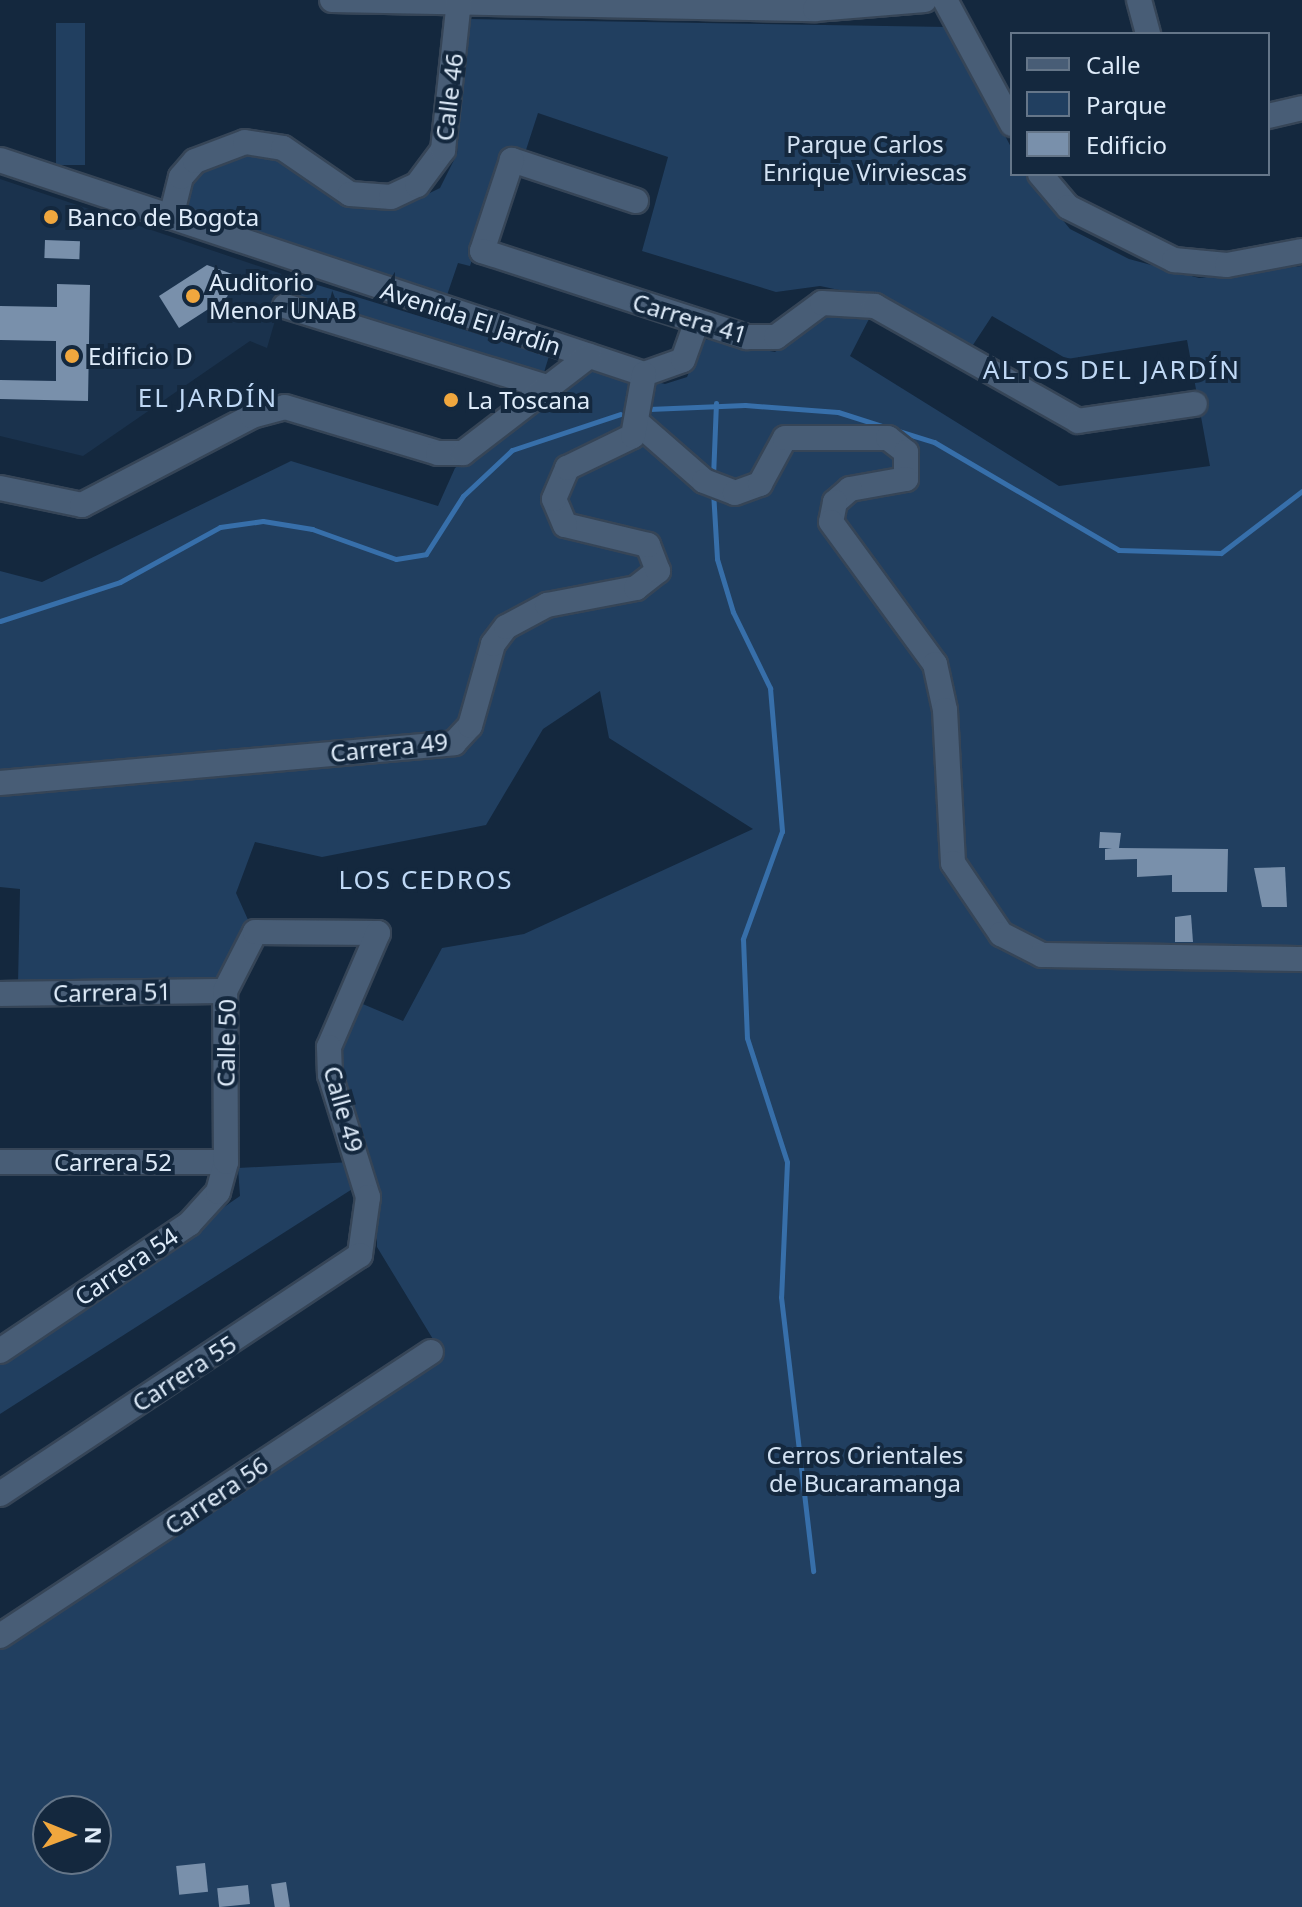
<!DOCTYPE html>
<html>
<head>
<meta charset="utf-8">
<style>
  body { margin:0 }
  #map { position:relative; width:1302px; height:1907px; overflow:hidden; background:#14283e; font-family:"Noto Sans",sans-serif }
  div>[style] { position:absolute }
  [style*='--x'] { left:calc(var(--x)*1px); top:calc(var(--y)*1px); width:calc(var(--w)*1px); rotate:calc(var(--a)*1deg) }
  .built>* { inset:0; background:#1a324d }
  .green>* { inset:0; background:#213f60; transform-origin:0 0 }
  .stream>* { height:5px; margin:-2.5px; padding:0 2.5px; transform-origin:2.5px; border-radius:2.5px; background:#376faa }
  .building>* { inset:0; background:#7990ab; transform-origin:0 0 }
  .roads { filter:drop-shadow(2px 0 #364557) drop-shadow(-2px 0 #364557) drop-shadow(0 2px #364557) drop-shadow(0 -2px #364557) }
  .minor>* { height:24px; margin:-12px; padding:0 12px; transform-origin:12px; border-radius:12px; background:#485d76 }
  .dots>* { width:22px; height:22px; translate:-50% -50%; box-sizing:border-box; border:4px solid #14283e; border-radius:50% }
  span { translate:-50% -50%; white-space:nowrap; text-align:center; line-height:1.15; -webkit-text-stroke:8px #14283e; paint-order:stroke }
  .street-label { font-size:24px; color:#deebf9 }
  .park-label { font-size:24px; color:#d3e2f3 }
  .poi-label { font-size:24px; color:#deebf9 }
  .left { translate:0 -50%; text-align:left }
  .neighbourhood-label { font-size:26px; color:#bfd8f5; letter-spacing:2px }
  .legend { position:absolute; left:1010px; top:32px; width:260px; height:144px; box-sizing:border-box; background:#14283e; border:2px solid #657689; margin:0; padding:10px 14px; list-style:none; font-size:24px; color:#deebf9 }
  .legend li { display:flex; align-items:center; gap:16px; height:40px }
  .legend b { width:40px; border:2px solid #657689 }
  .north { position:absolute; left:32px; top:1795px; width:80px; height:80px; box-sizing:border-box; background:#14283e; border:2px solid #657689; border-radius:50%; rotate:91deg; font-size:22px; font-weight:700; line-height:32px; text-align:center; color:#deebf9 }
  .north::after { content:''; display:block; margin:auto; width:28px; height:36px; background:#f0a73e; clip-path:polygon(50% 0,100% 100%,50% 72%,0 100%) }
</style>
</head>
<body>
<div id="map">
  <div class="built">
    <div style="clip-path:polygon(0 179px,288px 276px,267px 348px,250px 341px,83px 456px,0 436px)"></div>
  </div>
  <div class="green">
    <div style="clip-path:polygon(evenodd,468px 19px,948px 27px,1012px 149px,1012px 174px,1025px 174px,1070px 229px,1129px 259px,1199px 278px,1302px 266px,1302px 1907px,0 1907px,0 1648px,442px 1354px,377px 1247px,377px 1202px,343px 1078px,341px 1048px,358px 1002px,403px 1021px,442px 948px,524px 934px,753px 829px,609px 738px,600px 691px,543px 729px,486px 825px,322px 857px,255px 842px,236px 893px,249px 922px,217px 982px,18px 984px,20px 889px,0 887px,0 571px,42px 582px,291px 461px,438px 506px,455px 468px,595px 367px,665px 384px,687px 377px,704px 339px,775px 352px,823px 316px,846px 311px,871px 315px,850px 356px,1059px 486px,1210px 466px,1187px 340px,1067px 359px,992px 316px,969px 351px,873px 297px,820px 286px,776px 292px,642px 251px,668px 157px,538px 113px,525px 153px,507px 148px,470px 266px,458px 263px,445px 301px,184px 216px,197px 166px,239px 150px,278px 158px,341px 202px,368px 208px,405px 205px,440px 188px,457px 154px,468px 19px,48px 1811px,96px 1811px,96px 1859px,48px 1859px,48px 1811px)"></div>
    <div style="left:56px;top:23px;width:29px;height:142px"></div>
    <div style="left:288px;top:276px;width:273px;height:20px;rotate:17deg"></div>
    <div style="clip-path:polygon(351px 1162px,357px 1186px,0 1414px,0 1361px,240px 1196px,238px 1168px)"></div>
  </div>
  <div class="stream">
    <div style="--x:649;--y:409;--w:96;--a:-2.4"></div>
    <div style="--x:745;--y:405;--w:93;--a:4.3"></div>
    <div style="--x:838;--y:412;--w:49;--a:17.7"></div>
    <div style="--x:895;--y:430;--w:41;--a:17.1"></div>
    <div style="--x:934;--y:442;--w:214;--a:30.3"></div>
    <div style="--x:1119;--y:550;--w:102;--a:1.7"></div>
    <div style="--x:1221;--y:553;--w:102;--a:-37.4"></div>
    <div style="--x:713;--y:477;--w:74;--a:-87.7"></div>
    <div style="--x:713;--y:491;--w:68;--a:86.6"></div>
    <div style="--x:717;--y:559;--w:55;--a:73.2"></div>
    <div style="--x:733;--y:612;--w:85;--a:64"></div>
    <div style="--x:770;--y:688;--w:144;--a:85.2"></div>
    <div style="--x:782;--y:831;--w:115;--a:109.9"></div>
    <div style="--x:743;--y:939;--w:99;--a:87.7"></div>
    <div style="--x:747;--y:1038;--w:130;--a:72.1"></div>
    <div style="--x:787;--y:1162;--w:135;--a:92.5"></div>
    <div style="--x:781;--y:1297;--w:276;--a:83.3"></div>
    <div style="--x:0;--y:621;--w:126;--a:-18"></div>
    <div style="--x:120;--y:582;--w:114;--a:-28.8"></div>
    <div style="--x:220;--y:527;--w:43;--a:-7.9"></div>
    <div style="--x:263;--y:521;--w:50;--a:9.3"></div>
    <div style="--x:312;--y:529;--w:89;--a:19.7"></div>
    <div style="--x:396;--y:559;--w:30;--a:-9"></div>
    <div style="--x:426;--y:554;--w:69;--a:-57.5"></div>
    <div style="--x:463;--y:496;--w:67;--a:-43.2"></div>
    <div style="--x:512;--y:450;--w:114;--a:-18.4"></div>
  </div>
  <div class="building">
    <div style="left:45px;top:240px;width:35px;height:18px;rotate:2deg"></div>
    <div style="clip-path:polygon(207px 265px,235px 275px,227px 297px,179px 328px,159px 296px)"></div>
    <div style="clip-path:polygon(57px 284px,90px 285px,88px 401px,0 399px,0 380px,56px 381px,56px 341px,0 340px,0 306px,57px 307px)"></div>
    <div style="clip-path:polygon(1100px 832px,1121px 833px,1119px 848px,1228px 849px,1227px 892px,1172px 892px,1172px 875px,1137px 877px,1137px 859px,1105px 860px,1105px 849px,1112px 848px,1099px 848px)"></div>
    <div style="clip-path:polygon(1285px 867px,1287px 907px,1262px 907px,1254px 868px)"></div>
    <div style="clip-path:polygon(1191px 915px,1193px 942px,1175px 942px,1175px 917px)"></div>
    <div style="left:205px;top:1863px;width:29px;height:29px;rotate:84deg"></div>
    <div style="left:286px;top:1882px;width:25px;height:15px;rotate:81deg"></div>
    <div style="left:248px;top:1885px;width:19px;height:31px;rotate:84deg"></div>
  </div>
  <div class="roads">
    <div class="minor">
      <div style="--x:332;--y:0;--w:483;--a:1.1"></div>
      <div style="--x:815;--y:9;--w:110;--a:-4.7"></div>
      <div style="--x:945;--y:0;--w:141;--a:61.6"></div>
      <div style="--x:1139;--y:0;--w:35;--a:75"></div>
      <div style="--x:1268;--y:116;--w:35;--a:-13"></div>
      <div style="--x:0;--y:160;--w:679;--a:18.38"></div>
      <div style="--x:644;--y:374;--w:41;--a:-19.7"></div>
      <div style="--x:683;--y:360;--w:41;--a:-70.3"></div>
      <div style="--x:1040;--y:174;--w:43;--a:49.7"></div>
      <div style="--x:1068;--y:207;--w:119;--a:26.6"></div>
      <div style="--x:1174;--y:260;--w:53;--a:5.4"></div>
      <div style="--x:1227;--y:265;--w:76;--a:-10.6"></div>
      <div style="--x:636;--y:201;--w:131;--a:-161.7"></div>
      <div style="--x:512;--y:160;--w:96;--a:108.2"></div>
      <div style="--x:482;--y:251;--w:279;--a:18"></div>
      <div style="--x:747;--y:337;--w:29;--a:0"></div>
      <div style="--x:776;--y:337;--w:57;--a:-36.5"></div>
      <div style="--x:822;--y:303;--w:53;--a:3.2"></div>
      <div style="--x:875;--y:306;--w:233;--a:29.5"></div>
      <div style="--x:1078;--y:421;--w:118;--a:-8.3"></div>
      <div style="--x:171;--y:217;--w:41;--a:-76"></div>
      <div style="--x:181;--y:177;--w:21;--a:-49"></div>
      <div style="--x:195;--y:161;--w:53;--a:-20.8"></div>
      <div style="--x:245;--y:142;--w:38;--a:9"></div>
      <div style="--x:283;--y:148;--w:81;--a:34.5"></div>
      <div style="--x:350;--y:194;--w:41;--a:4.2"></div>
      <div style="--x:391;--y:197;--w:29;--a:-25"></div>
      <div style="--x:417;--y:185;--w:44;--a:-53.4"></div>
      <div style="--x:443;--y:150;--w:151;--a:-83.9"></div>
      <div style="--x:285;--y:306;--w:274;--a:17.2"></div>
      <div style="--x:639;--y:424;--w:86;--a:41.2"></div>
      <div style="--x:704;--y:481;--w:33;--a:21"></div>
      <div style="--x:735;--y:493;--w:27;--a:-20"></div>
      <div style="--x:760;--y:484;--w:52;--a:-61.5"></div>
      <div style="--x:785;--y:438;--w:103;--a:0"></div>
      <div style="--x:888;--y:438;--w:23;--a:38"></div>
      <div style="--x:906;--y:452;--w:27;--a:90"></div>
      <div style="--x:906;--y:479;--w:57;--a:169.9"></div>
      <div style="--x:850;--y:489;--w:20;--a:139"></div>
      <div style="--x:835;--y:502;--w:20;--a:101"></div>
      <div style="--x:831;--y:522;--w:176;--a:53.8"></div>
      <div style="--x:935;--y:664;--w:47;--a:77.7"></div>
      <div style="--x:945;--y:710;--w:153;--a:87"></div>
      <div style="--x:953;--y:863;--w:86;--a:55.9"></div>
      <div style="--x:1001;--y:934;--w:46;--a:27.1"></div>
      <div style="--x:1042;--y:955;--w:260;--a:0.9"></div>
      <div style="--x:0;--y:488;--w:84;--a:11.7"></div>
      <div style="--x:82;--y:505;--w:192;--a:-27.6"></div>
      <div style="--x:252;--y:416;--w:34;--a:-15"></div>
      <div style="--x:285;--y:407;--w:160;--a:16.7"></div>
      <div style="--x:438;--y:453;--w:25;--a:0"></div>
      <div style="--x:463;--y:453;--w:159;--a:-37.6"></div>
      <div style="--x:0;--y:783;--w:456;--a:-5"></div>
      <div style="--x:454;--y:743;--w:23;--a:-47"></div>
      <div style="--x:470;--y:726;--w:85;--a:-74.3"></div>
      <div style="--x:493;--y:644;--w:21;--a:-53"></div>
      <div style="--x:506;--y:627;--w:47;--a:-28.2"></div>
      <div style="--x:547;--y:605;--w:91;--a:-10.8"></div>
      <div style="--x:636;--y:588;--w:28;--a:-38"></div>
      <div style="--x:658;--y:571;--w:28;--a:-111"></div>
      <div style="--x:648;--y:545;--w:85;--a:-166.5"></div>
      <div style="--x:565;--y:525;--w:28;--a:-113"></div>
      <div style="--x:554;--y:499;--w:34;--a:-67"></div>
      <div style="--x:567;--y:468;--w:73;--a:-25.9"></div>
      <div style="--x:633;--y:436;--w:63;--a:-79.9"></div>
      <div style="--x:0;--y:994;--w:225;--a:-0.8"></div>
      <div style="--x:0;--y:1162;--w:226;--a:0"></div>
      <div style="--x:0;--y:1351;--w:228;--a:-33.9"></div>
      <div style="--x:189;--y:1224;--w:43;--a:-47.8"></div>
      <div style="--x:218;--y:1192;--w:31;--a:-75"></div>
      <div style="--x:226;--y:1162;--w:171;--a:-90.3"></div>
      <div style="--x:225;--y:991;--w:66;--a:-63"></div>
      <div style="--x:255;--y:932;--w:123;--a:0.5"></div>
      <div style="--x:378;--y:933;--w:124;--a:113.3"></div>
      <div style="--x:329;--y:1047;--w:28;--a:88"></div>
      <div style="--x:330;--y:1075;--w:128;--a:72.7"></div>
      <div style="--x:368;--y:1197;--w:59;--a:97.9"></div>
      <div style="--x:360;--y:1255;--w:432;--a:146.4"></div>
      <div style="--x:0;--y:1636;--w:516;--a:-33.38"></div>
    </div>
  </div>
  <div class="dots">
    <div style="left:51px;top:217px;background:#f0a73e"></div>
    <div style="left:193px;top:296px;background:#f0a73e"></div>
    <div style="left:72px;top:356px;background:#f0a73e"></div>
    <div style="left:451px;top:400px;background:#f0a73e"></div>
  </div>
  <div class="street-label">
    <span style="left:449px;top:97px;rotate:-83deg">Calle 46</span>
    <span style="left:471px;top:318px;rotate:18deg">Avenida El Jardín</span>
    <span style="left:690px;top:318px;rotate:17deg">Carrera 41</span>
    <span style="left:389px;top:747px;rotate:-6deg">Carrera 49</span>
    <span style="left:112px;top:992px;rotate:-1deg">Carrera 51</span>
    <span style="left:226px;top:1043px;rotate:-89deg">Calle 50</span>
    <span style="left:344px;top:1109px;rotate:74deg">Calle 49</span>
    <span style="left:113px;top:1162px">Carrera 52</span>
    <span style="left:126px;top:1266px;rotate:-34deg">Carrera 54</span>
    <span style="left:184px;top:1373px;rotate:-33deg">Carrera 55</span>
    <span style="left:216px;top:1495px;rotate:-34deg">Carrera 56</span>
  </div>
  <div class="park-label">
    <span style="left:865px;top:158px">Parque Carlos<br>Enrique Virviescas</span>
    <span style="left:865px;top:1469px">Cerros Orientales<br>de Bucaramanga</span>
  </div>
  <div class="poi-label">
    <span class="left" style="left:67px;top:217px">Banco de Bogota</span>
    <span class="left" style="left:209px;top:296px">Auditorio<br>Menor UNAB</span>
    <span class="left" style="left:88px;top:356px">Edificio D</span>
    <span class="left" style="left:467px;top:400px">La Toscana</span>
  </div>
  <div class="neighbourhood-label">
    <span style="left:1112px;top:370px">ALTOS DEL JARDÍN</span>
    <span style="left:208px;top:398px">EL JARDÍN</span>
    <span style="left:426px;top:880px">LOS CEDROS</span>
  </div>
  <ul class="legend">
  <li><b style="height:10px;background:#485d76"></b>Calle</li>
  <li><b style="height:22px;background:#213f60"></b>Parque</li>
  <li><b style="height:22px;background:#7990ab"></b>Edificio</li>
  </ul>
  <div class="north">N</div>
</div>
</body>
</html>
